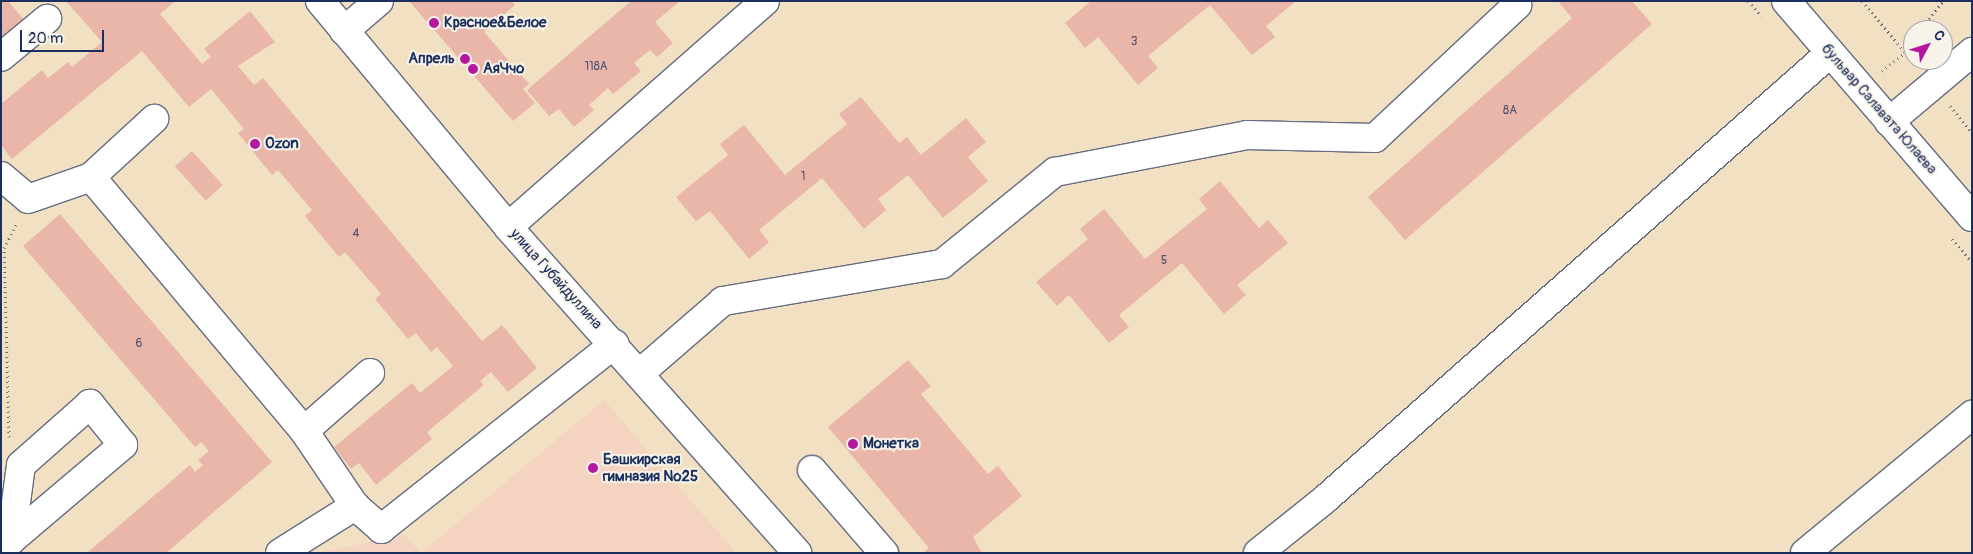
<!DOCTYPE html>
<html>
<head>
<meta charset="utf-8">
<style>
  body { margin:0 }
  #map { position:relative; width:1973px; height:554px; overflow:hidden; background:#f2e0c3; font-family:Pangolin,sans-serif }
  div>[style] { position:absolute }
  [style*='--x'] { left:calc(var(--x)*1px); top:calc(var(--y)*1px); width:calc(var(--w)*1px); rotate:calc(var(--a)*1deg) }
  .built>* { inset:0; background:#f4d3c0 }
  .building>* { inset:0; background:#e9b6a9; transform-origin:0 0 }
  .path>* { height:3px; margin-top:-1.5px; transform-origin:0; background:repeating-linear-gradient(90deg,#666d81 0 1px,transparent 0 5px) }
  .roads { filter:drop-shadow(1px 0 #666d81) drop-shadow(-1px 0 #666d81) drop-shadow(0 1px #666d81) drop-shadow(0 -1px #666d81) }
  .minor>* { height:28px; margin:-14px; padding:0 14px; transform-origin:14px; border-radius:14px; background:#fff }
  .dots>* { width:14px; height:14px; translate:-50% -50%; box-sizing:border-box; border:2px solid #f7f3e8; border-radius:50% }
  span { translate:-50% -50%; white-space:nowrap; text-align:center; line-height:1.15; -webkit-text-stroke:4px #f7f3e8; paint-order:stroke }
  .number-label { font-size:12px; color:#4e5171 }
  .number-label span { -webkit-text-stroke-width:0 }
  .poi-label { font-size:15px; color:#1b2f5e; font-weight:700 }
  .left { translate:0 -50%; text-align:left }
  .right { translate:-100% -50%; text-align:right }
  .street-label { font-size:15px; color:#1b2f5e }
  .frame { position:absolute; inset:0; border:2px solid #1b2f5e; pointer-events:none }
  .north { position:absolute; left:1903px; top:20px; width:50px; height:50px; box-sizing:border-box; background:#f7f3e8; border:1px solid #9fa5b1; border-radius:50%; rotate:50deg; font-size:14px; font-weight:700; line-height:20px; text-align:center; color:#1b2f5e }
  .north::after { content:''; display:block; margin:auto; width:18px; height:22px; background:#b5179e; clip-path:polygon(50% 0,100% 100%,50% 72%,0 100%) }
  .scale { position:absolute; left:20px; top:30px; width:84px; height:22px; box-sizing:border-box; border:2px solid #1b2f5e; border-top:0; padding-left:6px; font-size:15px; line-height:18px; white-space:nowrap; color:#1b2f5e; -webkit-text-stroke:4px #f7f3e8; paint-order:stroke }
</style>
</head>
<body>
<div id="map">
  <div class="built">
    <div style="clip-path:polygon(604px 400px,736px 553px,317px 553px,405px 535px,421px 553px)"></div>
  </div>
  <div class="building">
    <div style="clip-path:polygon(1px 1px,8px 1px,30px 27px,1px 52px)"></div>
    <div style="clip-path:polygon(66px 1px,175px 1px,160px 14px,202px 64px,211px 57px,204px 49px,250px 11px,275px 42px,238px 66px,254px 85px,263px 78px,482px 341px,502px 325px,537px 368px,508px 392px,491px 372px,480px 381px,484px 385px,427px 432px,432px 439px,376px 485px,359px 463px,351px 469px,334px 447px,412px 383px,420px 393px,453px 366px,437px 347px,431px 352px,416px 333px,408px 339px,375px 299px,381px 294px,345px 252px,339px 257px,305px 216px,312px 210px,278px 170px,272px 175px,238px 133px,244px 129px,211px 89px,189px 107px,142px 51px,12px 159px,1px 145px,1px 104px,42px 70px,48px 78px,68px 62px,72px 67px,102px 42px)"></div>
    <div style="clip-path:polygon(409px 1px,512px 1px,515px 5px,484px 32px,529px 84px,523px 89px,535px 103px,513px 121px)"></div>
    <div style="clip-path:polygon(631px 1px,680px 1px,655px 22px,673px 43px,657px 57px,650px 50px,634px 63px,641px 71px,613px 94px,608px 88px,589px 105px,594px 110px,574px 127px,559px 109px,549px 116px,527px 90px)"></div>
    <div style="clip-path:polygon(1091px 1px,1296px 1px,1266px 26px,1275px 37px,1252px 55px,1210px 5px,1148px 56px,1158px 68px,1138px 85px,1098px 37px,1085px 48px,1065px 23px)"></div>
    <div style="clip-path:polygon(1558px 1px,1632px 1px,1652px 24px,1405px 240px,1368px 197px,1572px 18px)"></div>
    <div style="clip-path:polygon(861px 97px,899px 143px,907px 137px,921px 155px,966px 118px,986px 142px,968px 157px,988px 181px,943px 218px,908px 175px,878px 199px,886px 210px,864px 229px,822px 178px,759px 230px,769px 242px,749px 259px,710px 211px,696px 221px,676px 197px,728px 155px,720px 144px,744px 125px,785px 175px,847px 124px,839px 114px)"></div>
    <div style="left:192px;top:151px;width:46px;height:23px;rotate:48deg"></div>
    <div style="clip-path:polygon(1220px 181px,1259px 228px,1268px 220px,1288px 243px,1237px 285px,1246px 295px,1224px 314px,1182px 263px,1119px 315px,1129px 327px,1109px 343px,1069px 295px,1057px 306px,1036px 282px,1088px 239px,1080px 229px,1104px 209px,1145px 259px,1207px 209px,1199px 199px)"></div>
    <div style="clip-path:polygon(60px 214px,272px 462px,166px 553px,87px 553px,190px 465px,195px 472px,203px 465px,198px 460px,209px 451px,201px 442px,195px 447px,23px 246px)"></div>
    <div style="clip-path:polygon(908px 360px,931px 386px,921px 394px,988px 474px,998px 466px,1022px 496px,973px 537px,982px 553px,923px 553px,929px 548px,828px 427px)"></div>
  </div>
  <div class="path">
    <div style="--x:1748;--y:1;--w:20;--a:49"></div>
    <div style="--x:1862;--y:1;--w:84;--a:49.8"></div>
    <div style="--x:1919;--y:30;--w:38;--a:-50"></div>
    <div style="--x:1882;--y:71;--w:31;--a:-38"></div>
    <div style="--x:1906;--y:52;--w:14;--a:-60"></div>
    <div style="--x:1950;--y:106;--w:35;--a:51"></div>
    <div style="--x:1952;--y:239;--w:30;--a:49"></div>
    <div style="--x:9;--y:437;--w:189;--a:-91.5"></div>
    <div style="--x:4;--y:248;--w:27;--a:-63"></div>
  </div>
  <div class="roads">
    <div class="minor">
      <div style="--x:320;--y:1;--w:294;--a:50.2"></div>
      <div style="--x:508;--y:227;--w:436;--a:48.4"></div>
      <div style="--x:1786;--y:1;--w:285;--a:49.3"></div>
      <div style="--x:344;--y:31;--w:46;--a:-40.6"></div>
      <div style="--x:1;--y:57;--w:60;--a:-39.6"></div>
      <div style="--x:1889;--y:122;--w:109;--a:-40.1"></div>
      <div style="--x:1;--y:176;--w:35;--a:40"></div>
      <div style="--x:28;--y:199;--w:67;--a:-19.2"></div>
      <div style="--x:91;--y:177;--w:331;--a:50"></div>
      <div style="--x:91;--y:177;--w:86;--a:-42.6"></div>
      <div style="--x:508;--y:227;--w:342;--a:-41.3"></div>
      <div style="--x:640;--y:373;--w:110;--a:-40.9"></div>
      <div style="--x:723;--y:301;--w:222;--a:-9.6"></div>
      <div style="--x:942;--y:264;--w:146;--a:-39.2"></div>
      <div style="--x:1055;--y:172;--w:196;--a:-10.9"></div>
      <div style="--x:1247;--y:135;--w:128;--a:1.3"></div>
      <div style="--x:1375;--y:138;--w:195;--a:-43.1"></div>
      <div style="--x:1517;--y:5;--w:5;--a:-127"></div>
      <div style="--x:812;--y:470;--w:110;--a:49.1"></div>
      <div style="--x:355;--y:506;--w:35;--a:41"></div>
      <div style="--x:381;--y:529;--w:298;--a:-38.4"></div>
      <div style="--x:1;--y:546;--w:12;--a:-31"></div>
      <div style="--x:11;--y:540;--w:147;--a:-40.3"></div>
      <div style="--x:123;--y:445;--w:53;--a:-128.8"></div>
      <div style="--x:90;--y:404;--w:92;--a:138.5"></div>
      <div style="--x:21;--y:465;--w:76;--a:97.6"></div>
      <div style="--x:280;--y:553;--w:89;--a:-32.1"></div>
      <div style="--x:355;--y:506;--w:91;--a:-124.2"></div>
      <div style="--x:304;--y:431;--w:88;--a:-41.3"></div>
      <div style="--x:1258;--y:553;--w:83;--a:-38.7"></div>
      <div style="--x:1323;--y:501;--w:677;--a:-41.46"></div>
      <div style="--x:1805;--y:553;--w:217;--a:-39.6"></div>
    </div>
  </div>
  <div class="dots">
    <div style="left:434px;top:23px;background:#b5179e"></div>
    <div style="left:465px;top:59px;background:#b5179e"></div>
    <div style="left:473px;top:69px;background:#b5179e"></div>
    <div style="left:255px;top:144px;background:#b5179e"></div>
    <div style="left:853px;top:444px;background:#b5179e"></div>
    <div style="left:593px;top:468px;background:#b5179e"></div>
  </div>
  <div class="number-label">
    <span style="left:1134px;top:42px">3</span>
    <span style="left:596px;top:67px">118А</span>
    <span style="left:1510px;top:111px">8А</span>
    <span style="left:803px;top:177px">1</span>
    <span style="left:356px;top:234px">4</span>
    <span style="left:1164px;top:261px">5</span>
    <span style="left:139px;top:344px">6</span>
  </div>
  <div class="poi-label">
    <span class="left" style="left:444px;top:23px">Красное&amp;Белое</span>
    <span class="right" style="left:455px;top:59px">Апрель</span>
    <span class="left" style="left:483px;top:69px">АяЧчо</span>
    <span class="left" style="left:265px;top:144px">Ozon</span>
    <span class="left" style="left:863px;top:444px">Монетка</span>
    <span class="left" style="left:603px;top:468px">Башкирская<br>гимназия №25</span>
  </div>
  <div class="street-label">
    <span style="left:1879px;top:109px;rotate:49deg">бульвар Салавата Юлаева</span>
    <span style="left:556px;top:279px;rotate:48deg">улица Губайдуллина</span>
  </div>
  <div class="frame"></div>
  <div class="north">С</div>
  <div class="scale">20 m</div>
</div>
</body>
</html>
